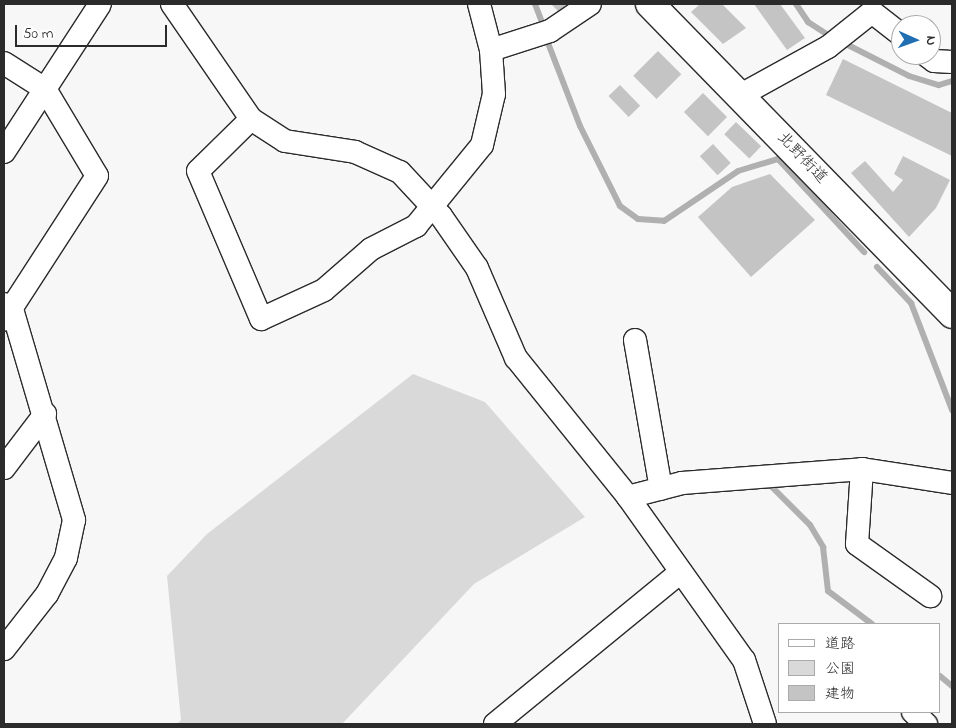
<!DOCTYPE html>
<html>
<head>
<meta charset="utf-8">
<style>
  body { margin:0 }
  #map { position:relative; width:956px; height:728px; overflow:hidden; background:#f7f7f7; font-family:"Indie Flower","Klee One",sans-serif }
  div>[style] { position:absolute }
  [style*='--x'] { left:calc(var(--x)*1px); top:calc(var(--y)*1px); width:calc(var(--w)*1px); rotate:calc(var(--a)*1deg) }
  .green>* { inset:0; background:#d9d9d9 }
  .stream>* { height:6px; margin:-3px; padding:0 3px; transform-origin:3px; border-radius:3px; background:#b0b0b0 }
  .building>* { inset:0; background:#c4c4c4; transform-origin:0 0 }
  .roads { filter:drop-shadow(1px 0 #2b2b2b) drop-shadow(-1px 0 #2b2b2b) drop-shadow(0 1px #2b2b2b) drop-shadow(0 -1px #2b2b2b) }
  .minor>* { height:22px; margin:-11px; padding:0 11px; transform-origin:11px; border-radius:11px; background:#fff }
  .major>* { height:28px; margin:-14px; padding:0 14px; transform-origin:14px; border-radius:14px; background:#fff }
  span { translate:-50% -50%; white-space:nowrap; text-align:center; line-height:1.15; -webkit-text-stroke:4px #fff; paint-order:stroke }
  .street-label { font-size:16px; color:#2b2b2b }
  .frame { position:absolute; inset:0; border:5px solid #2b2b2b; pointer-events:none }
  .legend { position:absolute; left:778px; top:623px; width:162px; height:90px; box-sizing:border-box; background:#fff; border:1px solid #aaa; margin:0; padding:6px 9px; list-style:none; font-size:15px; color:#2b2b2b }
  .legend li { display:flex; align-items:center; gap:10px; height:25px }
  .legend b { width:25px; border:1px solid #aaa }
  .north { position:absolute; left:891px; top:15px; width:50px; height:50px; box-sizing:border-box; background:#fff; border:1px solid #aaa; border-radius:50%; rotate:92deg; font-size:14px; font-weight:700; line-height:20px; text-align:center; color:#2b2b2b }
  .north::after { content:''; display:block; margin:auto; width:18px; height:22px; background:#1f6fb2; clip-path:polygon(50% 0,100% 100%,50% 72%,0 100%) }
  .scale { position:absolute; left:15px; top:25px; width:152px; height:22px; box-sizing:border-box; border:2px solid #2b2b2b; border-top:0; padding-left:6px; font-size:15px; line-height:18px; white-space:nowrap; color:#2b2b2b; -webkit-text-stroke:4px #fff; paint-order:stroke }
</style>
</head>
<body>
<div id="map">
  <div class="green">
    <div style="clip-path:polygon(413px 374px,485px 402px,585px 517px,474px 584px,342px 724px,177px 724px,181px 720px,167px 576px,207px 534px)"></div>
  </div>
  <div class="stream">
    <div style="--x:535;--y:4;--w:25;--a:69"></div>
    <div style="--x:796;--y:4;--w:22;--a:56"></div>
    <div style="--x:808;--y:22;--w:30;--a:33"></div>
    <div style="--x:842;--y:42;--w:75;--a:26.9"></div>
    <div style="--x:909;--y:76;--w:31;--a:17"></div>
    <div style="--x:939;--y:85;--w:14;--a:-17"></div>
    <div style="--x:548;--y:43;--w:89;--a:68.9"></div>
    <div style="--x:580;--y:126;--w:89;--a:63.4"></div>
    <div style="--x:620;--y:206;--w:22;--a:36"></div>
    <div style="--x:638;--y:219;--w:26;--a:4"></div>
    <div style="--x:664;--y:221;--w:89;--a:-34"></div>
    <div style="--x:738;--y:171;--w:42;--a:-16.7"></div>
    <div style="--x:778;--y:159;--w:127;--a:47.2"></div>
    <div style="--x:877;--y:267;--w:50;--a:46.6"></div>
    <div style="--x:911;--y:303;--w:115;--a:69"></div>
    <div style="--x:767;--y:482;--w:61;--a:45"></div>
    <div style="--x:810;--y:525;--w:26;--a:59"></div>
    <div style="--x:823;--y:547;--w:44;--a:83.5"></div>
    <div style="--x:828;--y:591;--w:55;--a:36.9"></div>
    <div style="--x:940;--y:676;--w:16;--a:40"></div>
  </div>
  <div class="building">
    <div style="clip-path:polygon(551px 4px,567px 4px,559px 12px)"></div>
    <div style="clip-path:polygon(700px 4px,722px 4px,746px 28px,723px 44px,691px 12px)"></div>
    <div style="clip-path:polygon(754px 4px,780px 4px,805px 38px,787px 50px)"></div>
    <div style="left:658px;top:51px;width:33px;height:35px;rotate:45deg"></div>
    <div style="clip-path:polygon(843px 59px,952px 113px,952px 156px,826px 95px)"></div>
    <div style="left:620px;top:85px;width:29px;height:16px;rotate:46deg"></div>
    <div style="left:703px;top:93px;width:34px;height:27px;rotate:45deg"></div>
    <div style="left:736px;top:122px;width:35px;height:17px;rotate:44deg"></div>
    <div style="left:713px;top:144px;width:26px;height:18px;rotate:47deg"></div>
    <div style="clip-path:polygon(903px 156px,950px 180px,936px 208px,909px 237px,851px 173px,865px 161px,893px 192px,903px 180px,894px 174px)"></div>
    <div style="clip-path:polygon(770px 174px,815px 220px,751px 277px,698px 217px,732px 187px)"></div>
  </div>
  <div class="roads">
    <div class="minor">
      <div style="--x:172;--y:4;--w:140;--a:55.5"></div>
      <div style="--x:251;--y:119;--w:40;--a:32.9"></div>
      <div style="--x:285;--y:141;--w:71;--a:8.9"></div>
      <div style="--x:355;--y:152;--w:49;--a:24"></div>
      <div style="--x:400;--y:172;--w:60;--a:47"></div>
      <div style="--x:441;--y:216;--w:63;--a:55.3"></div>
      <div style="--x:477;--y:268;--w:98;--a:66.6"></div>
      <div style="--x:516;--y:358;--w:179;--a:51.1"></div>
      <div style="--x:628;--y:497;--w:200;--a:54.6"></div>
      <div style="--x:744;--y:660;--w:67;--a:71.8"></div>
      <div style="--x:491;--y:50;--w:62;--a:-17.9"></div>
      <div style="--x:550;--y:31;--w:48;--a:-34"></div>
      <div style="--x:926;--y:55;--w:10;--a:37"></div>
      <div style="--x:934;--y:61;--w:18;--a:3"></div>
      <div style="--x:4;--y:63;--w:49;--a:32.4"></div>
      <div style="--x:45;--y:89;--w:101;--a:59.1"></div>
      <div style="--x:97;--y:176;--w:171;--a:122.9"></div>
      <div style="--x:741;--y:95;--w:99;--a:-28.9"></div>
      <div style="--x:828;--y:47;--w:56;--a:-38.5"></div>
      <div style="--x:872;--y:12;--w:37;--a:38"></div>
      <div style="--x:251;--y:119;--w:74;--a:135.5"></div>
      <div style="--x:198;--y:171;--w:161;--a:66.9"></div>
      <div style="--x:261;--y:319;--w:69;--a:-24.7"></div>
      <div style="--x:324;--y:290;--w:62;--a:-41.1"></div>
      <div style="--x:371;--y:249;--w:51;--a:-27.1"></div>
      <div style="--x:416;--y:226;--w:104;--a:-50.8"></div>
      <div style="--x:482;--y:145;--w:52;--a:-76.8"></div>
      <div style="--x:494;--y:94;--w:44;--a:-93.9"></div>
      <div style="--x:491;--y:50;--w:48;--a:-104.6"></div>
      <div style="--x:4;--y:152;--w:176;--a:-57"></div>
      <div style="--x:4;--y:304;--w:9;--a:32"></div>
      <div style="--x:12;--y:309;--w:220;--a:73.6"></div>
      <div style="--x:74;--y:520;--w:39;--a:102"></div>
      <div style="--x:66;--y:558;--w:41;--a:117.8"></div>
      <div style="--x:47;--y:594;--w:70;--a:128"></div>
      <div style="--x:635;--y:340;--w:151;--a:80.1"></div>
      <div style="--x:4;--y:468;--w:68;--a:-52.8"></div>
      <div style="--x:862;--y:469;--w:75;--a:93.8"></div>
      <div style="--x:857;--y:544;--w:90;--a:35.5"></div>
      <div style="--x:628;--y:497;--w:56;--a:-14.5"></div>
      <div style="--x:682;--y:483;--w:181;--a:-4.4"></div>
      <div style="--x:862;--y:469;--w:91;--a:8.8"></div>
      <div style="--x:913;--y:712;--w:18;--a:43"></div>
      <div style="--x:495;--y:724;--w:240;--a:-39.3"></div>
    </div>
    <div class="major">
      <div style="--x:650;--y:4;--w:433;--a:45.7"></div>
    </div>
  </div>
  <div class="street-label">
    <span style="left:802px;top:158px;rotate:46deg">北野街道</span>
  </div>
  <div class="frame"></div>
  <ul class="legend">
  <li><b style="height:6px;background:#fff"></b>道路</li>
  <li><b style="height:14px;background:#d9d9d9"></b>公園</li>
  <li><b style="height:14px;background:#c4c4c4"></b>建物</li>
  </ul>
  <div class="north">N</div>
  <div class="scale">50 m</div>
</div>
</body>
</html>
